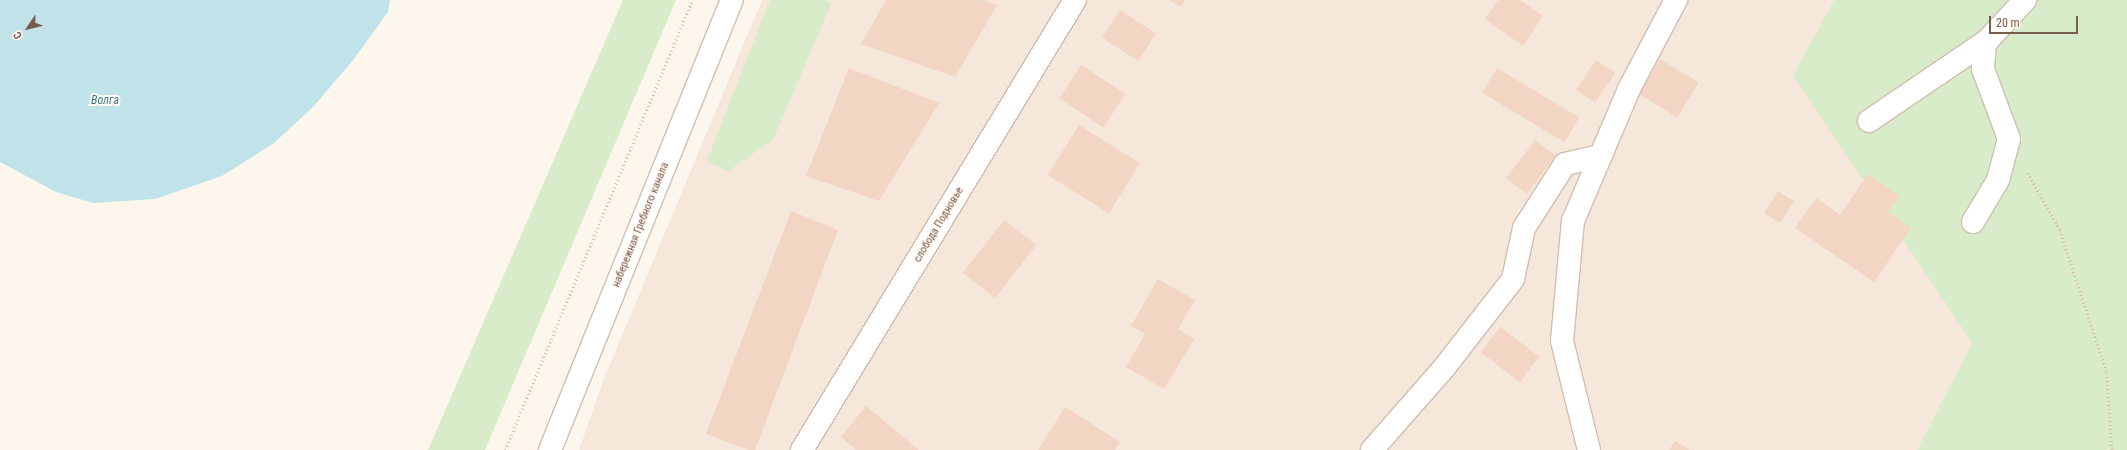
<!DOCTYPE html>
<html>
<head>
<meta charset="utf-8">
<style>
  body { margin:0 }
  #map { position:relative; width:2127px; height:450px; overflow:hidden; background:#fdf6ec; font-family:"Roboto Condensed",sans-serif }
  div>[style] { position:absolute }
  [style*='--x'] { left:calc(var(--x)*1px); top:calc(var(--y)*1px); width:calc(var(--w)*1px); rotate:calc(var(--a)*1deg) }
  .residential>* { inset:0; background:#f5e8da }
  .green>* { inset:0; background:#d8ecc9 }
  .water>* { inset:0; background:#bfe3e8 }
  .building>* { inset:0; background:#f3d5c3; transform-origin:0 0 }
  .path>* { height:2.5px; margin-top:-1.25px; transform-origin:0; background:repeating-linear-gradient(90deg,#d9b8a5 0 1px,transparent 0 4px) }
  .roads { filter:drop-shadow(1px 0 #d1beb0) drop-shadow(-1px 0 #d1beb0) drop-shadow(0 1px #d1beb0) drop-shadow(0 -1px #d1beb0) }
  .minor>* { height:22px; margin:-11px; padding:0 11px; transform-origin:11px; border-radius:11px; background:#fff }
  span { translate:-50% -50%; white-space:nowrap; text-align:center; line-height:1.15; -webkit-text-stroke:4px #fffaf3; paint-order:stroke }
  .street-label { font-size:11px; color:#7a5c4d }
  .water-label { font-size:12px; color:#437c86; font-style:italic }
  .north { position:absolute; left:8px; top:8px; width:40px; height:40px; -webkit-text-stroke:3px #fffaf3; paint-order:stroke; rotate:235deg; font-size:11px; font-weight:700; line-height:16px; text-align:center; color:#7a5c4d }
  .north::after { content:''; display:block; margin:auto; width:14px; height:18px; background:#7a5c4d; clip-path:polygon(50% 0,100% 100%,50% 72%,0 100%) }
  .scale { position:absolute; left:1989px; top:16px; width:89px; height:18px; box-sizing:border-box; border:2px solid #7a5c4d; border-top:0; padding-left:5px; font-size:12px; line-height:14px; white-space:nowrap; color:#7a5c4d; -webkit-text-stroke:3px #fffaf3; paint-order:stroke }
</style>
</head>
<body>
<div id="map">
  <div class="residential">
    <div style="clip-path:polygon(762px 0,1834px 0,1793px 75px,1972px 343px,1917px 450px,579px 450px,603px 381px)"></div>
  </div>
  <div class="green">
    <div style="clip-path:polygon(623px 0,676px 0,485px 450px,428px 450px)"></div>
    <div style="clip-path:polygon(770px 0,825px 0,831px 4px,773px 140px,728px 171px,707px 161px)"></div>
    <div style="clip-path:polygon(1834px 0,2127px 0,2127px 450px,1917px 450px,1972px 343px,1793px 75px)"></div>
  </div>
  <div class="water">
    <div style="clip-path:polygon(0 0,390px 0,388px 12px,354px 59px,314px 106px,274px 143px,222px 176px,155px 199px,93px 203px,56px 192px,0 162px)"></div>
  </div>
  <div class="building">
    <div style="clip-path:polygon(886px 0,982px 0,997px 5px,955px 77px,861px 44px)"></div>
    <div style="clip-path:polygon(1169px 0,1185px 0,1181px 7px)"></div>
    <div style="clip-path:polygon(1498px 0,1520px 0,1543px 16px,1523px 46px,1485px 19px)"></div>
    <div style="left:1120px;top:10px;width:43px;height:33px;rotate:33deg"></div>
    <div style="left:1660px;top:59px;width:45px;height:41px;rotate:31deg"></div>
    <div style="left:1596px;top:60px;width:23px;height:36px;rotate:34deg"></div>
    <div style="left:1081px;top:65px;width:53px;height:40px;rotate:33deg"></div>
    <div style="clip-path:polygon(849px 68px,939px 103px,879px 201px,806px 176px)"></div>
    <div style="left:1497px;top:68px;width:96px;height:29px;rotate:31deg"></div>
    <div style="left:1079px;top:125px;width:72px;height:59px;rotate:32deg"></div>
    <div style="left:1535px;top:140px;width:26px;height:48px;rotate:37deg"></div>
    <div style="clip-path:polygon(1868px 174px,1899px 196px,1888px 212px,1911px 228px,1874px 282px,1795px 228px,1816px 198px,1840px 215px)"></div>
    <div style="left:1778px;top:191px;width:19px;height:26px;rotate:32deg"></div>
    <div style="clip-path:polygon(791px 211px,838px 230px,755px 450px,749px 450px,706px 434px)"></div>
    <div style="left:1004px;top:220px;width:41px;height:67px;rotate:38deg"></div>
    <div style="clip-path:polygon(1158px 279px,1195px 300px,1178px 329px,1194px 339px,1164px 389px,1126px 367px,1145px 334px,1131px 326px)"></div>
    <div style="left:1500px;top:327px;width:49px;height:32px;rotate:37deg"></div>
    <div style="clip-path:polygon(866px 406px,919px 450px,856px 450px,841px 437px)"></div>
    <div style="clip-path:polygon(1065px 407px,1120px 442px,1115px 450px,1038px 450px)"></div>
    <div style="clip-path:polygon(1675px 441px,1690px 450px,1669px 450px)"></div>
  </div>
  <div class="path">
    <div style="--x:2028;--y:173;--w:65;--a:60.7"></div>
    <div style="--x:2060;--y:230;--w:151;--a:71.8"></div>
    <div style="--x:2107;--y:373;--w:77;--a:86.3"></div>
    <div style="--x:505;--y:450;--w:487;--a:-67.4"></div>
  </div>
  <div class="roads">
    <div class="minor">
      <div style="--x:1869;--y:121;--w:144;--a:-34.2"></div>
      <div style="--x:1973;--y:222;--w:49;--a:-59.2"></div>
      <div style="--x:1998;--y:180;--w:42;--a:-75"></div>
      <div style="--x:2009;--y:139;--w:75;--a:-110.4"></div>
      <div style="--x:1983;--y:69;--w:26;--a:-86"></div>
      <div style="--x:1985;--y:43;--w:59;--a:-47.1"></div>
      <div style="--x:550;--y:450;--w:485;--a:-68"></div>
      <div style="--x:802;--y:450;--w:526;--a:-58.76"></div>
      <div style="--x:1372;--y:450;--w:109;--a:-48.7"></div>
      <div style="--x:1444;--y:368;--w:113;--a:-52.2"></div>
      <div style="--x:1513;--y:279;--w:52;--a:-77.8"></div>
      <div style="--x:1524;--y:228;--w:76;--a:-57.4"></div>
      <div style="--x:1565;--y:164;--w:37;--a:-13"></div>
      <div style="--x:1589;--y:450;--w:112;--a:-103.9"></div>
      <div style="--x:1562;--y:341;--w:121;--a:-84.8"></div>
      <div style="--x:1573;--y:221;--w:143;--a:-67"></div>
      <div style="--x:1629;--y:89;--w:101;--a:-62.2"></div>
    </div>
  </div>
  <div class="street-label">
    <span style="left:641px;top:225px;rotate:-68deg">набережная Гребного канала</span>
    <span style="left:939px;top:225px;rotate:-59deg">слобода Подновье</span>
  </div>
  <div class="water-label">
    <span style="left:105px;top:101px">Волга</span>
  </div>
  <div class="north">С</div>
  <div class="scale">20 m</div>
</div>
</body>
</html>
